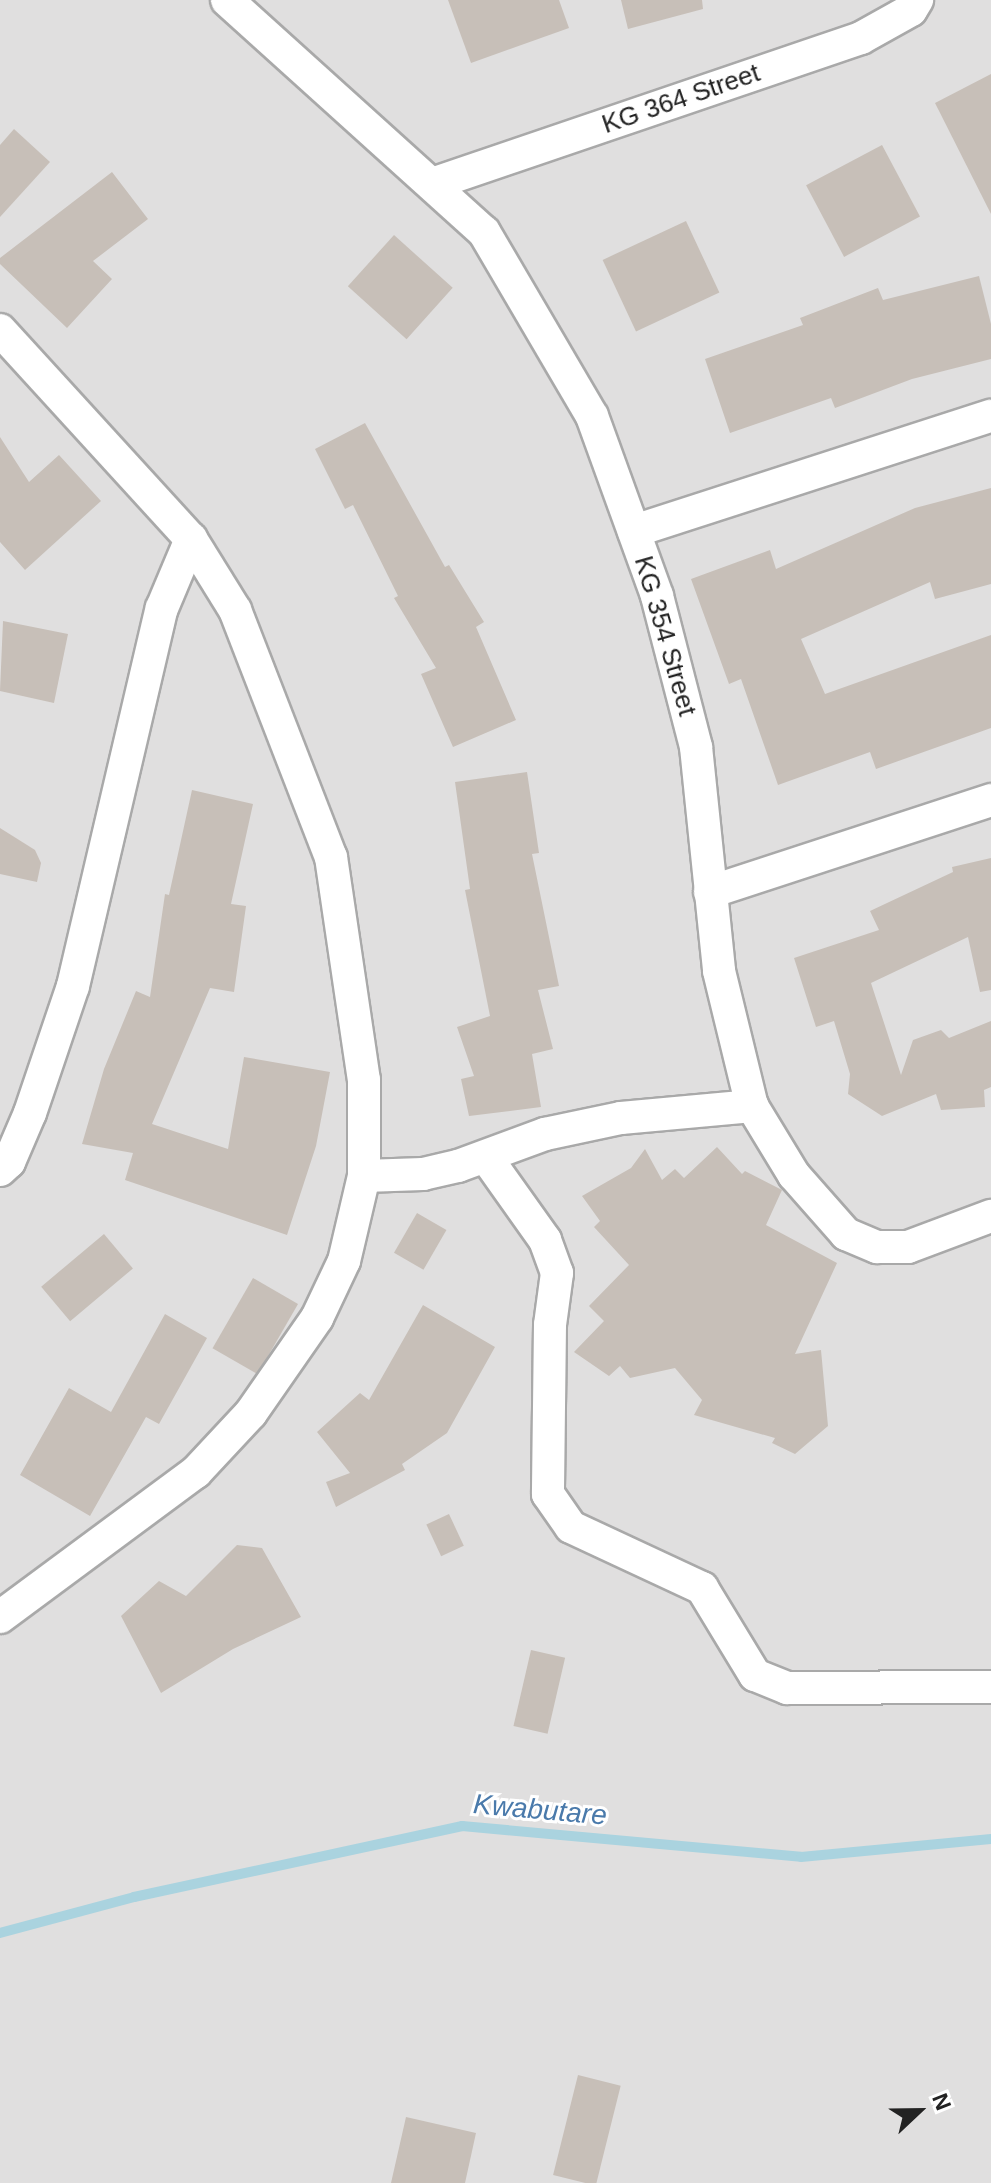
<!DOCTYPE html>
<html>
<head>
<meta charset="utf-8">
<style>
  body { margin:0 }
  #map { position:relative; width:991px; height:2183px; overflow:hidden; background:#f2efe9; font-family:Helvetica,sans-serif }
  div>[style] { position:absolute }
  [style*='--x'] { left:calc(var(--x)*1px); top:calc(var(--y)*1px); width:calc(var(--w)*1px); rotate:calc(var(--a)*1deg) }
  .residential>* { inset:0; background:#e0dfdf; transform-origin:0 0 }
  .stream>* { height:10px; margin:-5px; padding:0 5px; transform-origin:5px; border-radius:5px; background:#aad3df }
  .building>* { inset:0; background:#c7bfb8; transform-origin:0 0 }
  .roads { filter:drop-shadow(2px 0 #a9a9a9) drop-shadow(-2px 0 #a9a9a9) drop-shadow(0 2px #a9a9a9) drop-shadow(0 -2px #a9a9a9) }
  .street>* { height:32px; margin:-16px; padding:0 16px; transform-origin:16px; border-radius:16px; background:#fff }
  span { translate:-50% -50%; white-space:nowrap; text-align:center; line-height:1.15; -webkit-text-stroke:6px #fff; paint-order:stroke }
  .street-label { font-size:26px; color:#222 }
  .water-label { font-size:28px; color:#4a7aab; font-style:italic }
  .north { position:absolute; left:879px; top:2071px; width:80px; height:80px; -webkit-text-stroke:6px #fff; paint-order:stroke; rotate:68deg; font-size:22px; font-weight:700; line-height:32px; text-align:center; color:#222 }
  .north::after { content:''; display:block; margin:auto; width:28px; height:36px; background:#222; clip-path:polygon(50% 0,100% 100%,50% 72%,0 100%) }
</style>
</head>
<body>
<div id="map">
  <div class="residential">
    <div style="left:0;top:0;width:991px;height:2183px"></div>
  </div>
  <div class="stream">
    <div style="--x:0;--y:1933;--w:139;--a:-15"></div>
    <div style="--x:134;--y:1897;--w:336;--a:-12.2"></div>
    <div style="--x:462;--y:1826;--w:340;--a:5.2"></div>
    <div style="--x:801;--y:1857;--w:191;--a:-5.4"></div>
  </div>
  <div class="building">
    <div style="clip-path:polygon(448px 0,559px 0,569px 28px,471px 63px)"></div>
    <div style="clip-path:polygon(621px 0,702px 0,703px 9px,628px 29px)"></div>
    <div style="clip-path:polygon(991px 74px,991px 214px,935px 103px)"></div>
    <div style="clip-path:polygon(14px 129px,50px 162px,0 217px,0 145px)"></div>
    <div style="left:882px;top:145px;width:81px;height:86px;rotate:62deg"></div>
    <div style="clip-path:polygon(112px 172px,148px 219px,93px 261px,112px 279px,67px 328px,0 264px,0 258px)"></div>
    <div style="left:686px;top:221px;width:79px;height:92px;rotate:65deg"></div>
    <div style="left:394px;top:235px;width:79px;height:69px;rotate:42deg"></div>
    <div style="clip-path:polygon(979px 276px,991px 324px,991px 359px,912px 379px,835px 408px,831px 398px,730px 433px,705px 359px,803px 325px,800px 318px,878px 288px,883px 300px)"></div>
    <div style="clip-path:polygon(365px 423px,445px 567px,449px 565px,484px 622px,476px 627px,516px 720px,453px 747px,421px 674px,436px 668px,394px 598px,398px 596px,353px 505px,345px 509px,315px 449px)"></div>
    <div style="clip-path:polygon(0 437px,29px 482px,59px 455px,101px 501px,25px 570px,0 542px)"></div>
    <div style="clip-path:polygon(991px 488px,991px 584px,935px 599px,930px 582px,801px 639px,825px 694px,991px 635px,991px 728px,876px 769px,870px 752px,778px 785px,741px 679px,729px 684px,691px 579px,770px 550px,776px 569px,915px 508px)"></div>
    <div style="clip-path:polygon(3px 621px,68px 634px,54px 703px,0 691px)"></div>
    <div style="clip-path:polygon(527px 772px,539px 853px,532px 854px,559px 986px,538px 990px,553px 1049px,532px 1054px,541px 1107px,469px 1116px,461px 1079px,474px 1076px,457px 1027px,490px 1016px,465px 890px,470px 889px,455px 782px)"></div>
    <div style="clip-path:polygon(192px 790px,253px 804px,231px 904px,246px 906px,234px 992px,210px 988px,152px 1124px,228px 1149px,244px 1057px,330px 1072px,316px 1146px,287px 1235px,125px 1180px,133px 1153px,82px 1144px,104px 1069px,136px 991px,150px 997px,165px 894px,169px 895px)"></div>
    <div style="clip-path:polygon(0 828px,35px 850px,41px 863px,37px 882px,0 874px)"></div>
    <div style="clip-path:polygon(991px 858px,991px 990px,980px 992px,968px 937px,871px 983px,901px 1075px,913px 1040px,941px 1030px,949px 1038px,991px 1021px,991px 1087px,984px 1090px,985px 1107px,941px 1110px,936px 1094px,882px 1116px,848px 1094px,850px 1074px,834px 1021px,816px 1027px,794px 958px,879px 930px,870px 911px,953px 872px,952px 867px)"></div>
    <div style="clip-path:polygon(717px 1147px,742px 1174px,745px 1171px,782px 1190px,766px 1225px,837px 1263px,795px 1354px,821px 1350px,828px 1426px,795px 1454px,772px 1443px,775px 1438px,694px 1415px,702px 1400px,675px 1368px,630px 1378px,620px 1366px,609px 1376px,574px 1352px,604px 1321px,589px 1306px,629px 1265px,594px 1227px,600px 1221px,582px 1196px,631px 1168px,645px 1149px,662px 1180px,675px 1169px,684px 1178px)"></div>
    <div style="left:417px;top:1213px;width:34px;height:46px;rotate:30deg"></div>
    <div style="left:104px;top:1234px;width:45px;height:82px;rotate:50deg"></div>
    <div style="left:253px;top:1278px;width:52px;height:81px;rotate:30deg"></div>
    <div style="clip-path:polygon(423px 1305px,495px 1347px,447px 1433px,402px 1464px,405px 1470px,336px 1507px,326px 1482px,350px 1473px,317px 1432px,360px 1393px,369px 1400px)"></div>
    <div style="clip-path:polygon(165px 1314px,207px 1338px,159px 1424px,146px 1417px,90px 1516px,20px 1475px,69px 1388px,111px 1412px)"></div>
    <div style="left:449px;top:1514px;width:35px;height:25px;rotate:65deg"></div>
    <div style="clip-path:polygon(237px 1545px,262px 1548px,301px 1617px,233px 1649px,161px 1693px,121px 1616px,159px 1581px,186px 1596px)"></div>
    <div style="left:531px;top:1650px;width:35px;height:78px;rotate:13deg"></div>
    <div style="left:578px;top:2075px;width:44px;height:103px;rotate:14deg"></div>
    <div style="clip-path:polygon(406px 2117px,476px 2133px,465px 2183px,391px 2183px)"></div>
  </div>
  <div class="roads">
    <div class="street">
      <div style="--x:227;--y:0;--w:346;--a:42.1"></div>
      <div style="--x:484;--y:232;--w:213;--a:59.6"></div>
      <div style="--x:592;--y:416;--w:191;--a:70.1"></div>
      <div style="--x:657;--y:596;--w:156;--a:75.5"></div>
      <div style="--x:696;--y:747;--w:225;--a:84.1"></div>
      <div style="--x:719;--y:971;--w:139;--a:76.3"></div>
      <div style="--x:752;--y:1106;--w:81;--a:58.7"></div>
      <div style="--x:794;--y:1175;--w:79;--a:48.6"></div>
      <div style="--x:846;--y:1234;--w:34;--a:23"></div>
      <div style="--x:877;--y:1247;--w:31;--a:0"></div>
      <div style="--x:908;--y:1247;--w:89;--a:-20.5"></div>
      <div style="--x:435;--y:183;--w:450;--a:-18.8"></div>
      <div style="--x:861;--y:38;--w:57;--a:-29.2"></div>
      <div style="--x:911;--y:10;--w:12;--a:-59"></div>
      <div style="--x:0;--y:330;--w:283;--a:47.6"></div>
      <div style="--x:191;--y:539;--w:84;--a:58.2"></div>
      <div style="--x:235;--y:610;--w:265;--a:68.8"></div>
      <div style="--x:331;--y:857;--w:225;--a:81.6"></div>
      <div style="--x:364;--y:1080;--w:96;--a:90"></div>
      <div style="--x:364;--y:1176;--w:87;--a:103.2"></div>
      <div style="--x:344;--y:1261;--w:63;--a:115.3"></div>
      <div style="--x:317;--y:1318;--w:116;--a:124.8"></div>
      <div style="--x:251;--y:1413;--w:81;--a:133"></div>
      <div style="--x:196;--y:1472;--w:244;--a:143.5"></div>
      <div style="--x:634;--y:531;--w:375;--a:-17.9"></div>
      <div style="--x:710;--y:892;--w:296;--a:-18.1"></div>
      <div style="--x:486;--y:1157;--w:102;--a:54.6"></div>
      <div style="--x:545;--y:1240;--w:35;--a:70"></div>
      <div style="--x:557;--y:1273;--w:52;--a:97.7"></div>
      <div style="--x:550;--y:1325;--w:169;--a:90.7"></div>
      <div style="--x:548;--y:1494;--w:40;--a:55.1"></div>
      <div style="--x:571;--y:1527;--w:145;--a:25"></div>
      <div style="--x:702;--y:1588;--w:102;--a:58.7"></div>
      <div style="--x:755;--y:1675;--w:35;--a:22"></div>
      <div style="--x:787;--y:1688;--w:204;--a:-0.3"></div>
      <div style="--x:0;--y:1170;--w:12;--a:-42"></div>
      <div style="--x:9;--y:1162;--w:53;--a:-66.8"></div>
      <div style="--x:30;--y:1113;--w:134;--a:-71.3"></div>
      <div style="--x:73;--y:986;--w:388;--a:-76.8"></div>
      <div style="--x:162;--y:608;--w:75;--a:-67.2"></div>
      <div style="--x:364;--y:1176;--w:59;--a:-1.9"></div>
      <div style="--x:423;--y:1174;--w:36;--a:-13"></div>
      <div style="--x:458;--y:1166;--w:93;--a:-20.2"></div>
      <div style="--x:545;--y:1134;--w:78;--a:-11.9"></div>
      <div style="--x:621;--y:1118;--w:132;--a:-5.2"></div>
    </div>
  </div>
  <div class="street-label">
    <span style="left:681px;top:99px;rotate:-19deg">KG 364 Street</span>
    <span style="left:665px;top:636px;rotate:74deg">KG 354 Street</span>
  </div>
  <div class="water-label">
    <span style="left:540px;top:1810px;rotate:5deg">Kwabutare</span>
  </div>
  <div class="north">N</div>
</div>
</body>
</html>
